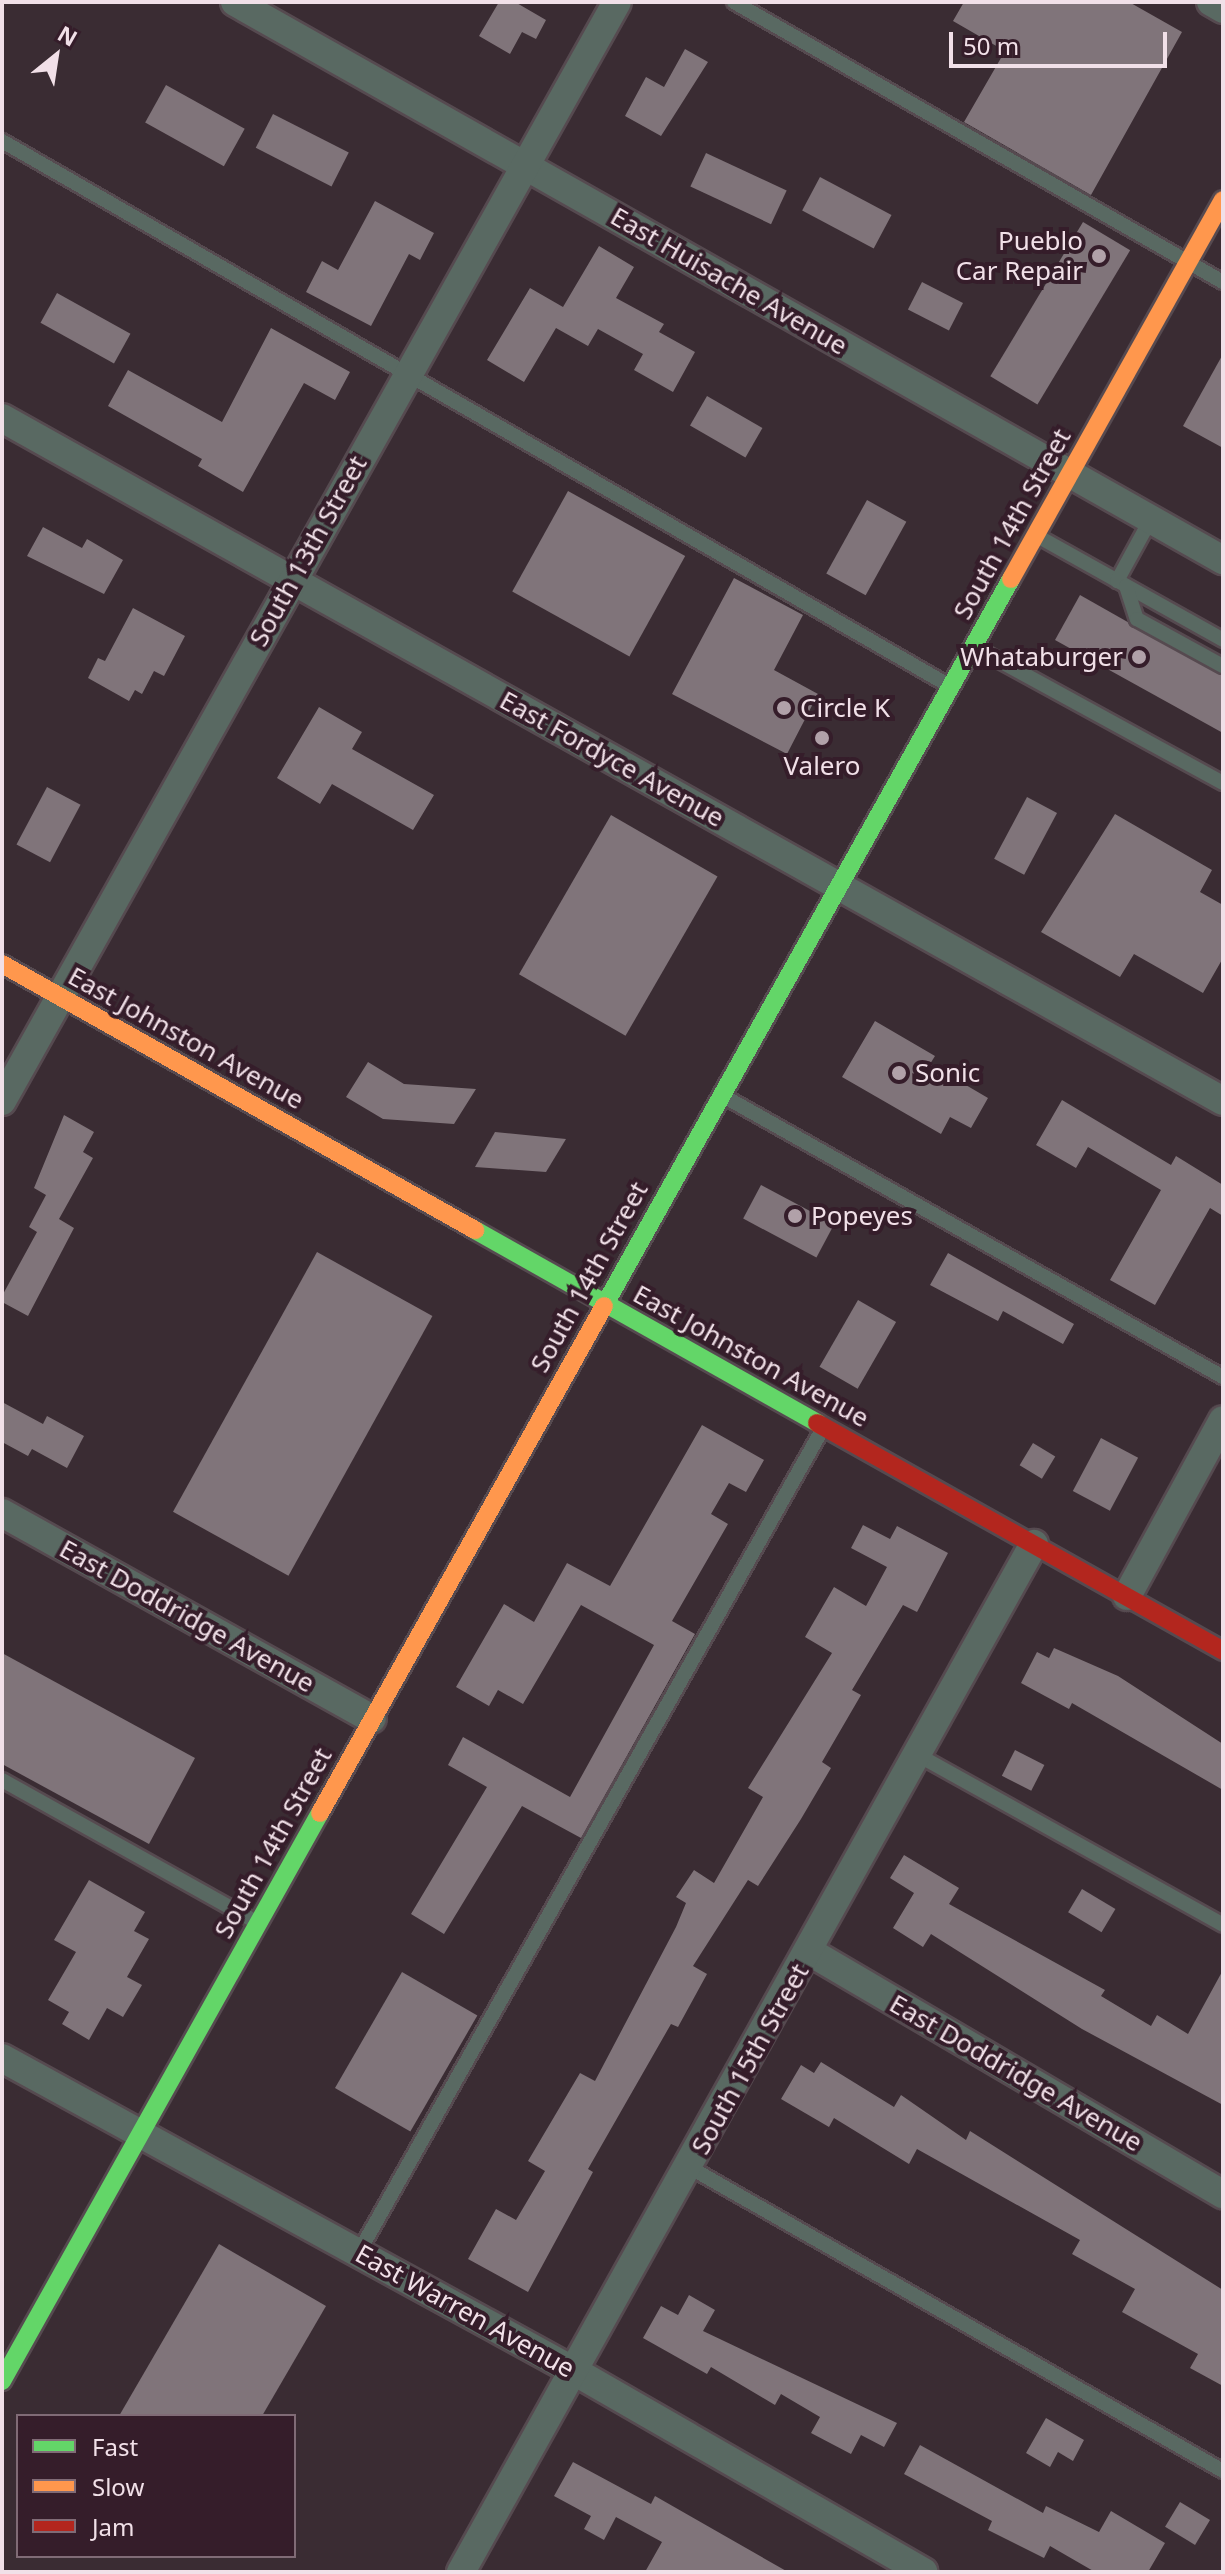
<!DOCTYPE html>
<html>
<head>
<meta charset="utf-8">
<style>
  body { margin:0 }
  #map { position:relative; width:1225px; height:2574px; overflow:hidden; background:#3a2c33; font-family:"Noto Sans",sans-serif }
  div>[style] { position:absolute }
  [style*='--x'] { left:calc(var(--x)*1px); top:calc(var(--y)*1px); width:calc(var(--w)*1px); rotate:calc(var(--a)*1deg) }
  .building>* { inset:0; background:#80747a; transform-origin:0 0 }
  .roads { filter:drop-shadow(2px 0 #564a50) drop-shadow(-2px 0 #564a50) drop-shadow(0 2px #564a50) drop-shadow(0 -2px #564a50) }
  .lane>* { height:14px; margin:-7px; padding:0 7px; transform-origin:7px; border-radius:7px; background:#596962 }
  .street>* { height:28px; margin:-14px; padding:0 14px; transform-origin:14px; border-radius:14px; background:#596962 }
  .fast>* { height:18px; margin:-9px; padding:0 9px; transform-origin:9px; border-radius:9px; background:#63d668 }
  .slow>* { height:18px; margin:-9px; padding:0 9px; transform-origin:9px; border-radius:9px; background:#ff974d }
  .jam>* { height:18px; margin:-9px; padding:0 9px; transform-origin:9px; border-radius:9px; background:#b3261e }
  .dots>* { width:22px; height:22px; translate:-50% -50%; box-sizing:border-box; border:4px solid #351d2a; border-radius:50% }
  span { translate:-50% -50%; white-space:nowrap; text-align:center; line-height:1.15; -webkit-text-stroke:8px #351d2a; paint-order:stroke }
  .poi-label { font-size:26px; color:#f1e0e8 }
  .right { translate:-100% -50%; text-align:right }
  .left { translate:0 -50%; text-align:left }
  .street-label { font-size:26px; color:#f1e0e8 }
  .frame { position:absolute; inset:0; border:4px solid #f1e0e8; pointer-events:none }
  .legend { position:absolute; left:16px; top:2414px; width:280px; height:144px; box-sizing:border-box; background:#351d2a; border:2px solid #806b76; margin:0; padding:10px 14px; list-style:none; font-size:24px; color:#f1e0e8 }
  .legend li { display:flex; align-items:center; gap:16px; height:40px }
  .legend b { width:40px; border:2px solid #806b76 }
  .north { position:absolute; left:16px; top:16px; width:80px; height:80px; -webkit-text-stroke:6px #351d2a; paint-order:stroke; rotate:30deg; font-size:22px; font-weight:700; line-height:32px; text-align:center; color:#f1e0e8 }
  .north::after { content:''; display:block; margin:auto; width:28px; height:36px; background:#f1e0e8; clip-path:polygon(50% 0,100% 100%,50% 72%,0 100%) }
  .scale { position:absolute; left:949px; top:32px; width:218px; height:36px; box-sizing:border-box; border:4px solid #f1e0e8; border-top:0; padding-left:10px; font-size:24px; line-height:28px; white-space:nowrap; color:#f1e0e8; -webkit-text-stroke:6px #351d2a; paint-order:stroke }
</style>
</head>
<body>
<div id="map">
  <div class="building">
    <div style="clip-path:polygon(499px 2px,515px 2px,546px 20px,536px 39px,522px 32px,510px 54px,479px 36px)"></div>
    <div style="clip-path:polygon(964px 2px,1129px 2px,1182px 32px,1091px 195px,964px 122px,1005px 51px,953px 21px)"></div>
    <div style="clip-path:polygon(685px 49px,708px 62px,661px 136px,625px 116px,646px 77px,664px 87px)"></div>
    <div style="left:166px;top:85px;width:90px;height:43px;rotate:29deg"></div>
    <div style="left:273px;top:114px;width:85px;height:38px;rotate:27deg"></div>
    <div style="left:706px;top:153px;width:89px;height:37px;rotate:25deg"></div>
    <div style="left:820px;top:177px;width:81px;height:38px;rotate:28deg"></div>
    <div style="clip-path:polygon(375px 201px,434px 233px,420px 260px,409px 254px,371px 326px,306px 292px,322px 261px,338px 270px)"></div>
    <div style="left:1083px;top:222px;width:55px;height:180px;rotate:31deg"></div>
    <div style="clip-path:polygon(599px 246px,634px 267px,616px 298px,664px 324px,659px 332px,695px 352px,673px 392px,634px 370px,643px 354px,598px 329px,588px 346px,556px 328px,524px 382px,487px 360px,530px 288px,563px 307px)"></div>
    <div style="left:922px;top:282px;width:46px;height:31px;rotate:27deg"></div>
    <div style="left:57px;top:293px;width:84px;height:34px;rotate:29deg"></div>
    <div style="clip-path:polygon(271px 328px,350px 372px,335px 400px,304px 383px,243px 492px,198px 466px,202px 459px,108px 406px,128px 370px,222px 422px)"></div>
    <div style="clip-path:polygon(1223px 354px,1223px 448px,1183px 426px)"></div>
    <div style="left:707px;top:396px;width:64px;height:34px;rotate:30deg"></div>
    <div style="left:568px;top:491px;width:134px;height:115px;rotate:29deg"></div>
    <div style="left:867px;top:500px;width:45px;height:84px;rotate:29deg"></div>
    <div style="clip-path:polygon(43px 527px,82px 548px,87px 539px,123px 560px,104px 594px,27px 556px)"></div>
    <div style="clip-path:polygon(734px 578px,803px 615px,774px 670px,818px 694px,787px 754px,672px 694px)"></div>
    <div style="clip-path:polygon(1080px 595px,1223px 676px,1223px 733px,1055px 640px)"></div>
    <div style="clip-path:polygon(133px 608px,185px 636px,164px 676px,154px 671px,142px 694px,135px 690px,129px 701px,88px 678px,98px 658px,105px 661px)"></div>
    <div style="clip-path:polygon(319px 707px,362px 732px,352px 749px,434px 795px,413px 830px,332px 784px,320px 804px,277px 778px)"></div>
    <div style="left:47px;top:787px;width:38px;height:65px;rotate:28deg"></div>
    <div style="left:1027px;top:797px;width:34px;height:70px;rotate:28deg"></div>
    <div style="clip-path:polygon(1115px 814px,1212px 870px,1200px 892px,1223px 905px,1223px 958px,1203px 993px,1134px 954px,1120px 977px,1041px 932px)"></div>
    <div style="left:611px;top:815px;width:123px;height:184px;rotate:30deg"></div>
    <div style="clip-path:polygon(875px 1021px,935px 1056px,930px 1064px,988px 1098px,971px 1128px,950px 1117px,941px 1134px,842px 1077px)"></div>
    <div style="clip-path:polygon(368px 1062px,404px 1084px,476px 1089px,454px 1124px,383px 1119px,346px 1097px)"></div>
    <div style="clip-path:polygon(1062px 1100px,1171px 1165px,1176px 1156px,1223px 1185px,1223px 1216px,1210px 1208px,1155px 1305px,1110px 1280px,1161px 1190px,1088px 1147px,1076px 1168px,1036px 1145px)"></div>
    <div style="clip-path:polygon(64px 1115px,94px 1132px,83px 1152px,93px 1158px,59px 1219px,74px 1228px,28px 1316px,2px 1302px,2px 1296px,37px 1232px,29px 1227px,46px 1195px,34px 1188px)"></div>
    <div style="clip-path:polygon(495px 1132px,566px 1139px,546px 1172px,475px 1167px)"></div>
    <div style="left:761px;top:1185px;width:83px;height:38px;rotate:28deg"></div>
    <div style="left:317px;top:1252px;width:132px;height:297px;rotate:29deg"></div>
    <div style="clip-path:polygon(948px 1253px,1074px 1324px,1063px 1344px,1003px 1311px,998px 1321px,930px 1285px)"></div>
    <div style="left:858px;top:1300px;width:44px;height:77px;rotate:30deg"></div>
    <div style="clip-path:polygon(2px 1402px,43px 1424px,47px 1416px,84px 1436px,67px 1468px,32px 1449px,28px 1456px,2px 1442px)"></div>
    <div style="clip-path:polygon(702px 1425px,764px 1460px,746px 1492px,729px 1483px,711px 1514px,728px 1524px,672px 1621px,695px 1634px,581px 1838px,522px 1806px,444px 1934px,411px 1914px,487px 1787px,448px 1765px,463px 1737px,570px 1797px,654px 1645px,581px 1605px,523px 1704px,498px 1690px,489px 1706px,456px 1687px,504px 1604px,534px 1622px,567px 1563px,610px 1586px)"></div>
    <div style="left:1101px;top:1438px;width:42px;height:60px;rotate:28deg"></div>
    <div style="left:1033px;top:1443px;width:26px;height:26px;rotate:31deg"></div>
    <div style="clip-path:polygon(863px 1525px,890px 1539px,897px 1526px,948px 1553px,917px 1612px,903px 1605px,852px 1690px,861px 1695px,822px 1762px,831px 1768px,801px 1819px,758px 1886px,748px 1880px,693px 1966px,707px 1974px,678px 2027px,671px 2024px,588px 2169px,593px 2172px,528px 2292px,468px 2259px,496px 2209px,516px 2220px,545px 2171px,528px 2161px,580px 2073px,595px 2081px,676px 1927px,686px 1903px,676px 1897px,694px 1870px,714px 1883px,763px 1797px,748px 1788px,832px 1653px,805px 1637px,834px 1587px,866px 1606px,887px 1567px,851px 1548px)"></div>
    <div style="clip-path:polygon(1054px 1648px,1118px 1676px,1223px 1744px,1223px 1790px,1072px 1703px,1069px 1709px,1021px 1683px,1037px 1652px,1049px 1658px)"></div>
    <div style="clip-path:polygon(2px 1653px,195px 1758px,149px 1844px,2px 1764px)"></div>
    <div style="left:1015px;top:1750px;width:33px;height:29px;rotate:27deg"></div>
    <div style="clip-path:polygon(904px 1855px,959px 1888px,949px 1904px,1105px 1990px,1101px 1996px,1151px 2026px,1157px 2015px,1188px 2034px,1223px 1970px,1223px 2105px,1082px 2029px,931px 1934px,923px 1947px,893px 1928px,914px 1893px,890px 1878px)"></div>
    <div style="clip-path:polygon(89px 1880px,145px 1912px,134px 1931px,149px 1939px,127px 1977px,142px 1985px,123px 2017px,107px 2008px,89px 2040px,62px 2024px,69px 2012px,48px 2000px,76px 1952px,54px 1940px)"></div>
    <div style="left:1082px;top:1889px;width:39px;height:27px;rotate:31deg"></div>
    <div style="left:402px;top:1972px;width:87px;height:134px;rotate:30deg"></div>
    <div style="clip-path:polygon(821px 2062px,894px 2107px,901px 2095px,966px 2140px,970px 2131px,1223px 2290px,1223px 2386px,1190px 2368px,1198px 2354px,1122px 2312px,1135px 2289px,1072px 2254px,1080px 2240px,917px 2149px,909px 2164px,834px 2118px,829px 2127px,781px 2099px,801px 2065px,814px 2073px)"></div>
    <div style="clip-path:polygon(219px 2244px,326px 2306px,262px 2416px,119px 2416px)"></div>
    <div style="clip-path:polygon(689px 2295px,715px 2310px,703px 2331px,897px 2423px,884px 2447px,861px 2435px,851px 2454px,811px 2433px,820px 2417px,781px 2394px,775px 2405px,711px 2367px,707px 2374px,643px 2338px,661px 2306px,678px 2315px)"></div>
    <div style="clip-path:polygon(1046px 2418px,1084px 2440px,1073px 2461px,1058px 2452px,1050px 2467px,1026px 2453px)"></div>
    <div style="clip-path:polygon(920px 2445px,1043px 2513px,1046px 2506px,1099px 2532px,1111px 2511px,1165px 2543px,1148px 2572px,1095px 2572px,1050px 2546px,1044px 2558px,988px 2530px,992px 2521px,904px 2474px)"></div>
    <div style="clip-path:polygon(573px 2462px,651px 2504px,655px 2496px,788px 2572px,645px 2572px,662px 2542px,616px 2517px,604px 2540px,584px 2529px,591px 2516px,554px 2496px)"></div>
    <div style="left:1180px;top:2502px;width:35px;height:29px;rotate:31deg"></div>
  </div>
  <div class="roads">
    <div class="lane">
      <div style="--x:734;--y:2;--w:563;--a:29.8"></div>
      <div style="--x:2;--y:141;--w:1091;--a:29.9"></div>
      <div style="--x:1039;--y:537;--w:211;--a:29.2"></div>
      <div style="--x:1117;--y:581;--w:71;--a:-61.3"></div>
      <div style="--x:1126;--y:586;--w:35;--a:72"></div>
      <div style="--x:1137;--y:619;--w:98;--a:28.7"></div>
      <div style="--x:978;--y:649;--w:279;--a:28.7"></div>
      <div style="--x:725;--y:1097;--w:571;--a:29.35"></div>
      <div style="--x:918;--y:1755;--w:349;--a:29.1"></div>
      <div style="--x:2;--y:1780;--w:287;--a:29.2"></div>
      <div style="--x:689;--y:2167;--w:614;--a:29.65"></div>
      <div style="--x:359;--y:2252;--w:943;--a:-60.61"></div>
    </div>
    <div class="street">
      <div style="--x:235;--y:2;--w:1135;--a:29.46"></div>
      <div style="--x:1211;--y:2;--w:14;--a:30"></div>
      <div style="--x:2;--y:418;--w:1399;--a:29.22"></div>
      <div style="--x:2;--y:1101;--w:1259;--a:-60.77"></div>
      <div style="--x:2;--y:1513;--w:423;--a:29.1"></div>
      <div style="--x:1127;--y:1596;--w:200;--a:-61.4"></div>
      <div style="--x:810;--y:1952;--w:479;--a:30.4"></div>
      <div style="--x:2;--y:2058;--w:652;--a:28.69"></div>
      <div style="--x:574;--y:2371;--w:403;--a:29.9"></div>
      <div style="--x:461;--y:2572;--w:1177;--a:-60.87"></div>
    </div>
    <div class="fast">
      <div style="--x:475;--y:1230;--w:393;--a:29.4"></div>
      <div style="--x:604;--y:1306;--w:833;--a:-60.76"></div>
      <div style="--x:2;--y:2381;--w:651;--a:-60.76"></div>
    </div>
    <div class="slow">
      <div style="--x:1011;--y:579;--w:434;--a:-60.8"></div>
      <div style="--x:2;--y:964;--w:543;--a:29.35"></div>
      <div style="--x:320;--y:1813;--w:581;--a:-60.74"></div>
    </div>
    <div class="jam">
      <div style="--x:817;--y:1423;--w:466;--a:29.3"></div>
    </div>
  </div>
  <div class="dots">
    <div style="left:1099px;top:256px;background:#b1a1a9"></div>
    <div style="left:1139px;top:657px;background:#b1a1a9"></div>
    <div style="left:784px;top:708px;background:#b1a1a9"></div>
    <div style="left:822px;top:738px;background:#b1a1a9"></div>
    <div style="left:899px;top:1073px;background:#b1a1a9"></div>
    <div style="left:795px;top:1216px;background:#b1a1a9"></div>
  </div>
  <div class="poi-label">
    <span class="right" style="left:1083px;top:256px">Pueblo<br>Car Repair</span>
    <span class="right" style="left:1123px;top:657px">Whataburger</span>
    <span class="left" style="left:800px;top:708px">Circle K</span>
    <span style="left:822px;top:766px">Valero</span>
    <span class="left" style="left:915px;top:1073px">Sonic</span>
    <span class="left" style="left:811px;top:1216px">Popeyes</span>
  </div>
  <div class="street-label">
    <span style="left:729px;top:281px;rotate:30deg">East Huisache Avenue</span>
    <span style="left:1012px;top:524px;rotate:-61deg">South 14th Street</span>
    <span style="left:308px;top:551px;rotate:-61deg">South 13th Street</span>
    <span style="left:612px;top:759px;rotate:29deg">East Fordyce Avenue</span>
    <span style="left:186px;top:1038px;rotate:29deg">East Johnston Avenue</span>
    <span style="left:589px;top:1277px;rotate:-61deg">South 14th Street</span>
    <span style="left:751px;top:1356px;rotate:29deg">East Johnston Avenue</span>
    <span style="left:187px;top:1616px;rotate:29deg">East Doddridge Avenue</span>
    <span style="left:273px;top:1843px;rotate:-61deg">South 14th Street</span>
    <span style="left:750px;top:2059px;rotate:-61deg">South 15th Street</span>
    <span style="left:1016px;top:2073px;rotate:30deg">East Doddridge Avenue</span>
    <span style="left:465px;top:2311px;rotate:29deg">East Warren Avenue</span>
  </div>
  <div class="frame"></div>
  <ul class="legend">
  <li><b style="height:10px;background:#63d668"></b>Fast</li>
  <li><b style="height:10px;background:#ff974d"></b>Slow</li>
  <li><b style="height:10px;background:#b3261e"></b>Jam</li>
  </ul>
  <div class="north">N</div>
  <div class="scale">50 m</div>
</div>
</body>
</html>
